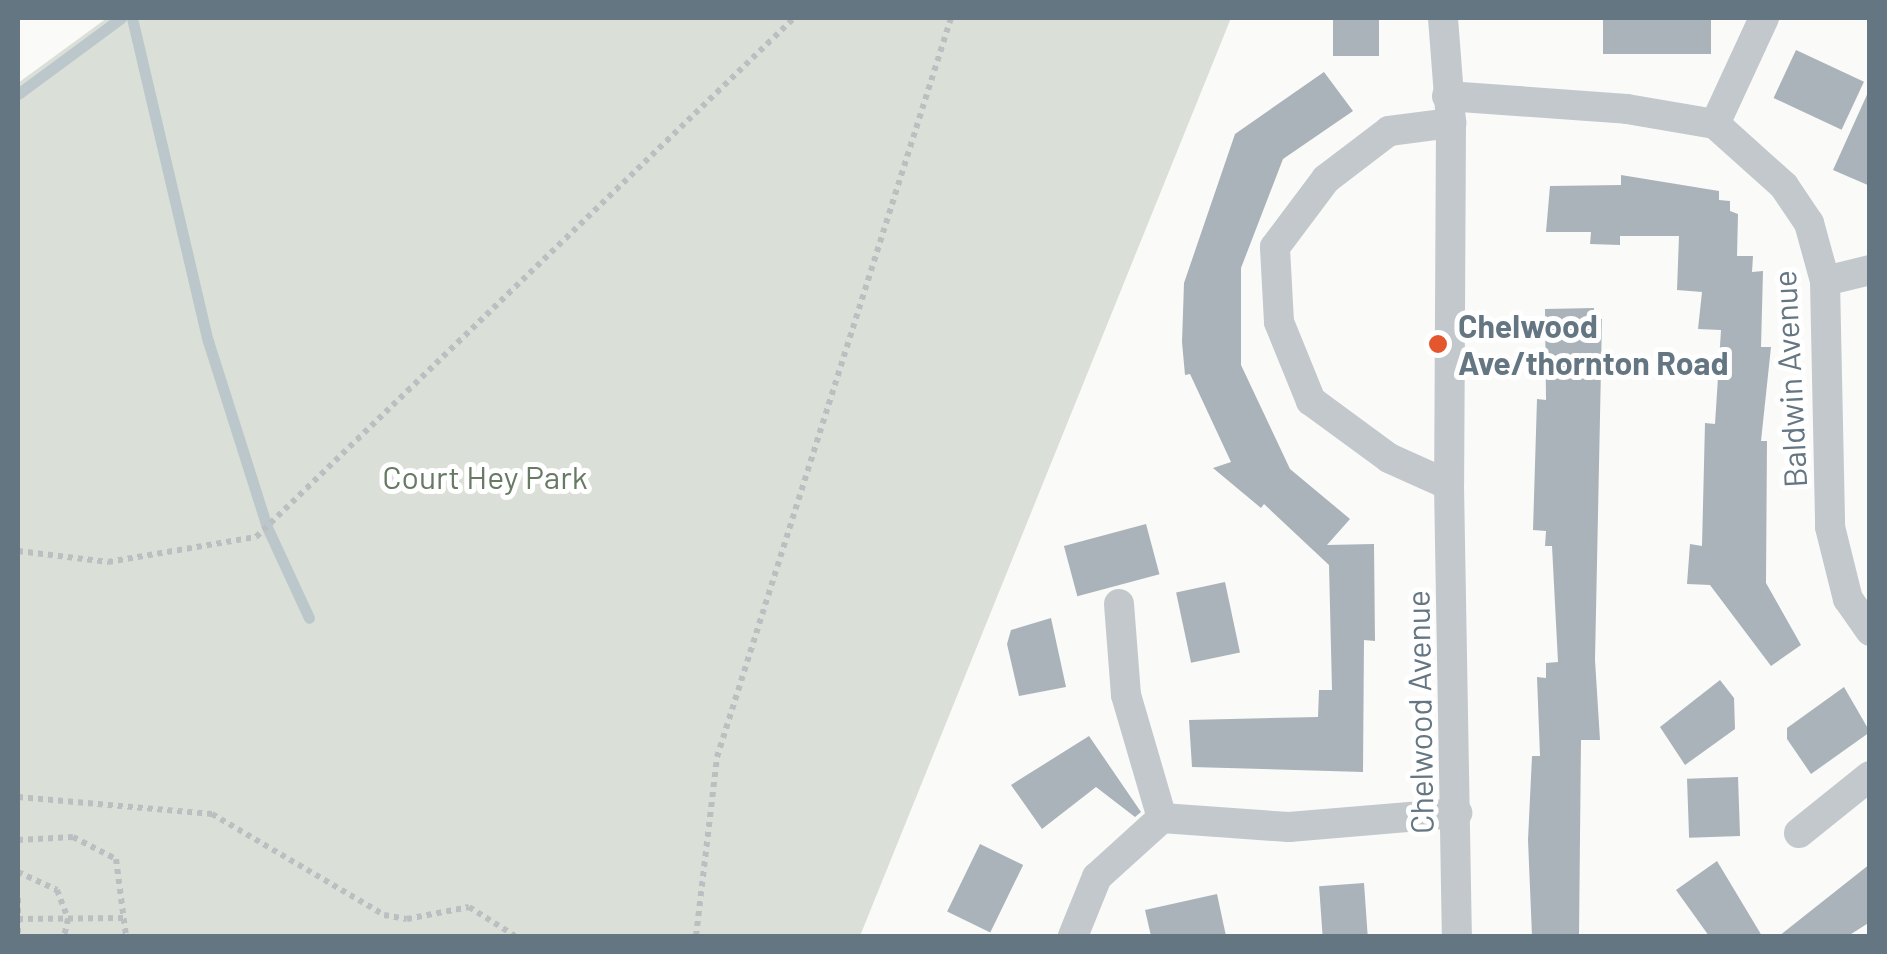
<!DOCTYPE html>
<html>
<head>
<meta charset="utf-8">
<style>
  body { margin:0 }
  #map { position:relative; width:1887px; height:954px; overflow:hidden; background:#fafaf8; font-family:Barlow,sans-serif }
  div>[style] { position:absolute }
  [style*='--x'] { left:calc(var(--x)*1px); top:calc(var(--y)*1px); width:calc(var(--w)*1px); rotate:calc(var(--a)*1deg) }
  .green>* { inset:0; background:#dadfd7 }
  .stream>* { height:11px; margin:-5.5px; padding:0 5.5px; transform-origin:5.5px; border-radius:5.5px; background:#bbc7cb }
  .building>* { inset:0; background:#aab3b9; transform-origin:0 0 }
  .path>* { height:6px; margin-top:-3px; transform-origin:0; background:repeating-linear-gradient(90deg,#bbbfc2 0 5px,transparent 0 10px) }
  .minor>* { height:30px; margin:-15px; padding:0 15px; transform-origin:15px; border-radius:15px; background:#c3c8cc }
  .dots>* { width:28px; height:28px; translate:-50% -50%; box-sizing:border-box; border:5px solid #fff; border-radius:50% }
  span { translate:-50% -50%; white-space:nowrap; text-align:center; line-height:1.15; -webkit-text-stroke:10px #fff; paint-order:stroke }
  .poi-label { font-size:32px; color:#657683; font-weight:700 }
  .left { translate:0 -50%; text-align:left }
  .street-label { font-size:32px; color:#657683 }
  .park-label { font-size:32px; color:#687a64 }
  .frame { position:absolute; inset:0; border:20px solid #657683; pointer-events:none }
</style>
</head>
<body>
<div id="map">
  <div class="green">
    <div style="clip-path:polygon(107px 18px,1231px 18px,860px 936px,18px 936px,18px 83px)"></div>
  </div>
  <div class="stream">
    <div style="--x:132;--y:18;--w:332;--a:76.8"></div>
    <div style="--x:208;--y:341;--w:195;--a:72.4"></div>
    <div style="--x:267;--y:527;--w:100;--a:65.2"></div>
    <div style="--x:18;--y:94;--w:128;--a:-36.4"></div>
  </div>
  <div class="building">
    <div style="left:1333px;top:18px;width:46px;height:38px"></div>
    <div style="left:1603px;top:18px;width:108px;height:36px"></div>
    <div style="left:1796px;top:50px;width:75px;height:53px;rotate:25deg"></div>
    <div style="clip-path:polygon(1324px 72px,1353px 111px,1283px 159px,1241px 268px,1241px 365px,1290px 469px,1350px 519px,1327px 545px,1374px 544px,1375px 641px,1364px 640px,1363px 772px,1192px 767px,1189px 720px,1318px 717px,1319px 690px,1332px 690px,1329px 565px,1264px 504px,1261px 508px,1213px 468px,1231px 462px,1190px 374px,1185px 375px,1182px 342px,1184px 283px,1235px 134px)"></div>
    <div style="clip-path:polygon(1870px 88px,1870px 186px,1833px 170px)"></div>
    <div style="clip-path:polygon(1621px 175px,1719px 191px,1719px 200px,1730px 201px,1730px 211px,1738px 214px,1737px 256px,1753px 256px,1752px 272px,1763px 271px,1761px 347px,1771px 347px,1761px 441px,1767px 441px,1766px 583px,1801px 645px,1771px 666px,1710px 585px,1687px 584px,1690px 544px,1702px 546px,1705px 423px,1715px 424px,1721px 330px,1698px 329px,1702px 292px,1677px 290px,1679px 236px,1620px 236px,1620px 245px,1590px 244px,1591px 232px,1546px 232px,1550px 186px,1621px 185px)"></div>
    <div style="clip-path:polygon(1594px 308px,1593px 318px,1602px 319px,1595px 660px,1600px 740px,1581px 740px,1579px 936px,1532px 936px,1528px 840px,1532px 756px,1540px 756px,1537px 677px,1546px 678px,1546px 663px,1558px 662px,1552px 546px,1545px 546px,1546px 531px,1533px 530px,1537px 399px,1546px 400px,1545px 309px)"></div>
    <div style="left:1146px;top:524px;width:52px;height:85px;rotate:75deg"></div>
    <div style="left:1225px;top:582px;width:72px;height:50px;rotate:78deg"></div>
    <div style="clip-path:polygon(1051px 618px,1066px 687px,1019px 696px,1007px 644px,1011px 630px)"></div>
    <div style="clip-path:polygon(1720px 680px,1734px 698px,1735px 729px,1685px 765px,1660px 727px)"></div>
    <div style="clip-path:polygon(1844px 687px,1870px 732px,1811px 774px,1787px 739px,1787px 728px)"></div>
    <div style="clip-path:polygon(1089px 736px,1141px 812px,1135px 817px,1096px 787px,1042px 829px,1011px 785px)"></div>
    <div style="left:1738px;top:777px;width:59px;height:51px;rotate:88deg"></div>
    <div style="left:980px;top:844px;width:48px;height:75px;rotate:26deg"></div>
    <div style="clip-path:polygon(1717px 861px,1762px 936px,1709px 936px,1676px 890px)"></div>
    <div style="clip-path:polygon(1870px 864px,1870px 922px,1848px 936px,1779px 936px)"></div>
    <div style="left:1364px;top:883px;width:53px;height:45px;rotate:86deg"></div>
    <div style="clip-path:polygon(1217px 894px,1226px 936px,1151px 936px,1145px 910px)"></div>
  </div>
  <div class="path">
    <div style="--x:18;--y:551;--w:91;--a:7"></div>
    <div style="--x:108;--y:562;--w:150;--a:-9.6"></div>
    <div style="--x:256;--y:537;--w:748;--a:-43.97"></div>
    <div style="--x:18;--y:797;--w:195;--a:5"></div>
    <div style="--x:212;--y:814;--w:199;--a:30.4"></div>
    <div style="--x:384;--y:915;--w:23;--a:10"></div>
    <div style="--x:407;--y:919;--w:63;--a:-11"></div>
    <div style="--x:469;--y:907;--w:54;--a:32.2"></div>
    <div style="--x:18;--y:840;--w:55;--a:-3.1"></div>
    <div style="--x:73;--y:837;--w:48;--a:27.1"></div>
    <div style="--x:116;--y:859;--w:78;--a:82.6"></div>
    <div style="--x:18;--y:872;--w:43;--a:24.8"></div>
    <div style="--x:57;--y:890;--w:31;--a:69"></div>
    <div style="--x:68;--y:919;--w:17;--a:103"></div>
    <div style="--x:18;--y:898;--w:38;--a:90"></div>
    <div style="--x:18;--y:919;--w:108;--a:-0.5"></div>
    <div style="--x:696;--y:936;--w:180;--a:-83.3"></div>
    <div style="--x:717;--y:757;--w:775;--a:-72.43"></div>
  </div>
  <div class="minor">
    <div style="--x:1443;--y:18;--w:105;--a:85.6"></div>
    <div style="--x:1451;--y:123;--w:362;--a:90.3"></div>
    <div style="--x:1449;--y:485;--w:451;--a:89"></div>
    <div style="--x:1447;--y:96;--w:180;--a:4.1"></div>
    <div style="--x:1627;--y:109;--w:89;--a:9.7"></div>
    <div style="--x:1715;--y:124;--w:93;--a:41.9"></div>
    <div style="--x:1784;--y:186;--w:45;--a:56"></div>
    <div style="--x:1809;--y:223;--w:60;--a:74.6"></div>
    <div style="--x:1825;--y:281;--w:246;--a:88.8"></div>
    <div style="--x:1830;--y:527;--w:74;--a:76"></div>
    <div style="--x:1848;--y:599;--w:39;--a:55"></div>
    <div style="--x:1715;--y:124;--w:117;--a:-65.2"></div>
    <div style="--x:1825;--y:281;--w:46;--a:-13.7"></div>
    <div style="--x:1449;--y:485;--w:66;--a:-155.8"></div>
    <div style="--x:1389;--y:458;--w:97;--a:-143.8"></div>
    <div style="--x:1311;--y:401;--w:85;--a:-112.1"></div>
    <div style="--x:1279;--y:322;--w:75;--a:-93.1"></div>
    <div style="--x:1275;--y:247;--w:85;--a:-53.1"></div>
    <div style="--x:1326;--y:179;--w:79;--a:-37.3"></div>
    <div style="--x:1389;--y:131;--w:63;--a:-7.4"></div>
    <div style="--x:1119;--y:604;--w:91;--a:85.6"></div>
    <div style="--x:1126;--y:695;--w:128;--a:73.7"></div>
    <div style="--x:1799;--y:833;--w:91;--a:-38.8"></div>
    <div style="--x:1073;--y:936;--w:64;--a:-67.9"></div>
    <div style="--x:1097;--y:877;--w:88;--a:-42.2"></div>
    <div style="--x:1162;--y:818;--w:127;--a:4.1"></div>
    <div style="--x:1289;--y:827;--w:169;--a:-4.8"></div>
  </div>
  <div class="dots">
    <div style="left:1438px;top:344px;background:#e4572e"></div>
  </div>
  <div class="poi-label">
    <span class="left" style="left:1458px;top:344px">Chelwood<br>Ave/thornton Road</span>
  </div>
  <div class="street-label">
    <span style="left:1789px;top:379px;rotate:-93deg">Baldwin Avenue</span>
    <span style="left:1419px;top:712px;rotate:-91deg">Chelwood Avenue</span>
  </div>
  <div class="park-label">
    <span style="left:485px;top:476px">Court Hey Park</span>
  </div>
  <div class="frame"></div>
</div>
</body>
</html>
